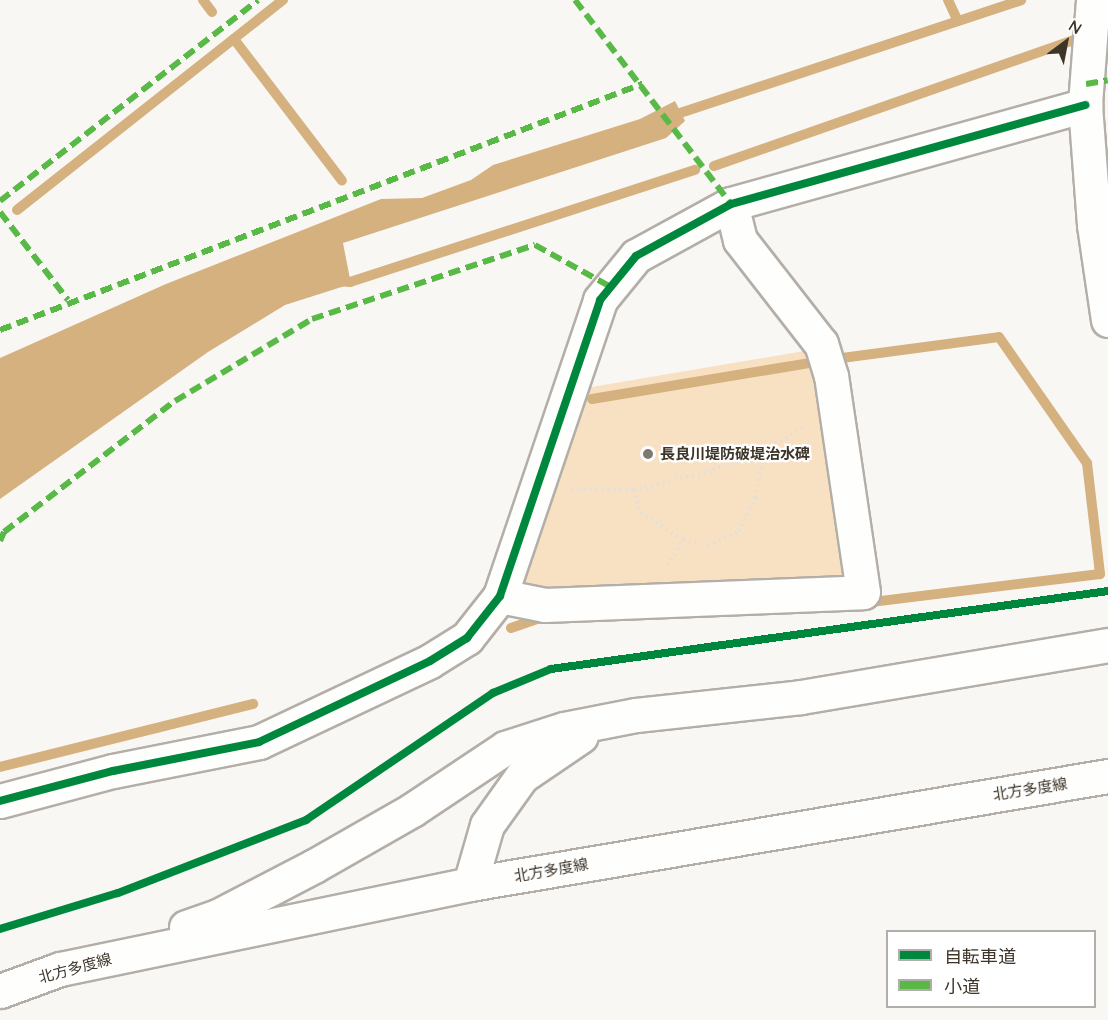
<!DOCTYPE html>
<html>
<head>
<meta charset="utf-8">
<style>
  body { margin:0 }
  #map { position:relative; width:1108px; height:1020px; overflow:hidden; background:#f9f7f4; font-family:Quicksand,"Noto Sans JP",sans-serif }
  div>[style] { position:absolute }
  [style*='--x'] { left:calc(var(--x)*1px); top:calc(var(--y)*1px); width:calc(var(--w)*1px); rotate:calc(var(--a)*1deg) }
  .green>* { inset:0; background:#f8e0c2 }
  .water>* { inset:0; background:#d5b180 }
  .stream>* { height:10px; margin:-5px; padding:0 5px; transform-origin:5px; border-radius:5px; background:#d5b180 }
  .path>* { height:4px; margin-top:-2px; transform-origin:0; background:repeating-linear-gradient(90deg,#e0dfde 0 1.5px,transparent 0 6px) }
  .roads { filter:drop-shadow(2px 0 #b4aea8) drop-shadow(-2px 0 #b4aea8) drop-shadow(0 2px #b4aea8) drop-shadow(0 -2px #b4aea8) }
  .minor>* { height:33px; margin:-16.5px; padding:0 16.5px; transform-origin:16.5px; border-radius:16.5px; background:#fefefd }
  .major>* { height:33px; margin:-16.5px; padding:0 16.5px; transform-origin:16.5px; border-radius:16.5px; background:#fefefd }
  .quiet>* { height:6px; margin-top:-3px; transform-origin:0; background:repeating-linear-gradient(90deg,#58b947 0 12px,transparent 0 18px) }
  .cycleway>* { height:8px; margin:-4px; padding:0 4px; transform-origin:4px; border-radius:4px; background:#00873e }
  .dots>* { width:16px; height:16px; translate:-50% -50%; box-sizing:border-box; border:3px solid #fff; border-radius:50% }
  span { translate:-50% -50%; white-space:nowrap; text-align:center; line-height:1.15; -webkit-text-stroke:4.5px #fff; paint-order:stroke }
  .poi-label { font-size:15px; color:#3e3529; font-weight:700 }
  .left { translate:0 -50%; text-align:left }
  .street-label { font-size:15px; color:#3e3529 }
  .legend { position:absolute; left:886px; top:930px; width:210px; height:78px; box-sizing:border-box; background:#fff; border:2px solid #b2aea9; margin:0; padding:8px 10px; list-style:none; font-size:18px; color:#3e3529 }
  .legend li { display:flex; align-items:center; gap:12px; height:30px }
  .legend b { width:30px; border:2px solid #b2aea9 }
  .north { position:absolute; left:1036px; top:12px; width:60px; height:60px; -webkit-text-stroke:4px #fff; paint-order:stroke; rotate:32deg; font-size:16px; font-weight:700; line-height:24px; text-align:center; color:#3e3529 }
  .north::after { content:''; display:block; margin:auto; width:21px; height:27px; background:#3e3529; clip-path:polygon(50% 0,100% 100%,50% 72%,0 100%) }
</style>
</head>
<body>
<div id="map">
  <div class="green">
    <div style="clip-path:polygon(810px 350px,850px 582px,520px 596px,586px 388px)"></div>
  </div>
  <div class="water">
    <div style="clip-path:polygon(675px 101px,685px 121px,666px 138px,343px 243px,351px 284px,285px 305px,208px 352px,0 499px,0 358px,166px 284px,381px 199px,422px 198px,471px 180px,493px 165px,640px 119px)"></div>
  </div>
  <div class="stream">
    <div style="--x:203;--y:0;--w:15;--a:53"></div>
    <div style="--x:948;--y:0;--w:23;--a:65"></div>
    <div style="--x:234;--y:39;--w:178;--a:52.7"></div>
    <div style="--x:668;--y:117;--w:372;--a:-18.3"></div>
    <div style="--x:714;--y:166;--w:417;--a:-19.3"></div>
    <div style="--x:17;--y:210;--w:339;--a:-38.3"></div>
    <div style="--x:338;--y:281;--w:12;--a:5"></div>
    <div style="--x:350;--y:282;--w:363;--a:-18"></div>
    <div style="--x:842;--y:358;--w:158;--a:-7.6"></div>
    <div style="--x:999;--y:337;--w:154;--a:55.1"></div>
    <div style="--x:1087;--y:463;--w:112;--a:83.3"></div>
    <div style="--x:1100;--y:574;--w:239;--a:173"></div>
    <div style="--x:592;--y:399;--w:226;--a:-9.4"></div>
    <div style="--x:511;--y:628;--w:36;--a:-19"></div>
    <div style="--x:0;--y:767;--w:261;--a:-14"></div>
  </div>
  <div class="path">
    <div style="--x:572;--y:489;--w:62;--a:0.9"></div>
    <div style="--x:634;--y:490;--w:81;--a:-14.2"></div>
    <div style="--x:713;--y:470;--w:55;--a:-21.4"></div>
    <div style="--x:634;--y:490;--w:24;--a:73"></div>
    <div style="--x:641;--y:513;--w:50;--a:32.7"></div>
    <div style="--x:668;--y:565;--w:29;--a:-59"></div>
    <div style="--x:683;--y:540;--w:25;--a:11"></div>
    <div style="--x:708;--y:545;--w:34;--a:-24"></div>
    <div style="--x:739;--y:531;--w:37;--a:-64"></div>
    <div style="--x:755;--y:498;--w:49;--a:-78.2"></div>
    <div style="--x:765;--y:450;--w:45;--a:-30.5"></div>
    <div style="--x:883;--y:621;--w:227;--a:-7.6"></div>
    <div style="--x:0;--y:929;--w:123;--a:-17"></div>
    <div style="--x:118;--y:893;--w:202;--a:-21.2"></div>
    <div style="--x:306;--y:820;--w:226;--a:-34.2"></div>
    <div style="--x:493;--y:693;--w:63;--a:-22.5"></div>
    <div style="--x:551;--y:669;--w:259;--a:-8.4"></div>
  </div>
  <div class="roads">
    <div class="minor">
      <div style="--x:1093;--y:0;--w:105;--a:94.4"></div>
      <div style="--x:1085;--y:105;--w:120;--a:85.7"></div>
      <div style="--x:1094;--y:225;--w:96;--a:81.6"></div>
      <div style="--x:500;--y:596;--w:46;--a:11.3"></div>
      <div style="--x:545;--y:605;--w:318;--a:-2.3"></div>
      <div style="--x:863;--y:592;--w:218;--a:-98.4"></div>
      <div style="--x:831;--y:376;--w:34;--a:-107"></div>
      <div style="--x:821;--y:344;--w:132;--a:-127.9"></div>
      <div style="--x:740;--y:240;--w:37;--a:-104"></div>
      <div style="--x:0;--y:801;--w:117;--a:-14.9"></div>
      <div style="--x:113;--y:771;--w:149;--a:-11.2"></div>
      <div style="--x:259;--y:742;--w:189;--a:-25.3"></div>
      <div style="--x:430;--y:661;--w:44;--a:-31.9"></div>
      <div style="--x:467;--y:638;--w:53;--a:-51.8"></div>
      <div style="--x:500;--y:596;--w:312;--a:-71.3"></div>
      <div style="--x:600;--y:300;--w:57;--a:-50.7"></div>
      <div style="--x:636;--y:256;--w:108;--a:-28.7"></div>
      <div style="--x:731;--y:204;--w:368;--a:-15.6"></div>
    </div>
    <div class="major">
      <div style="--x:470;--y:884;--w:61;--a:-73.9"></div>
      <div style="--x:487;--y:825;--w:60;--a:-54.5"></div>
      <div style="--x:522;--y:776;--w:71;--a:-34.1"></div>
      <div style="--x:186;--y:927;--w:34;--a:-19"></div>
      <div style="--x:218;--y:916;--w:108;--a:-27.5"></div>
      <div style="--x:314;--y:866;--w:113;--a:-29.7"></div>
      <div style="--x:412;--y:810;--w:112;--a:-33.7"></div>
      <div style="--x:505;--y:748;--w:62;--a:-17.9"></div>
      <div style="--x:564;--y:729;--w:73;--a:-11"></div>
      <div style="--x:636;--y:715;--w:166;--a:-6.2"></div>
      <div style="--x:801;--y:697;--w:311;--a:-9.6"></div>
      <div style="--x:0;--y:991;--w:64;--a:-20.1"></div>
      <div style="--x:60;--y:969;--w:419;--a:-11.7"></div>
      <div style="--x:470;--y:884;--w:647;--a:-9.61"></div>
    </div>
  </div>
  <div class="quiet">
    <div style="--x:575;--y:0;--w:257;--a:52.6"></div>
    <div style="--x:1086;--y:84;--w:22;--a:-10"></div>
    <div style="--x:0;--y:201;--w:327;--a:-37.9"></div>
    <div style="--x:0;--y:212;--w:111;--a:52.3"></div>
    <div style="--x:0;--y:330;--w:688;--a:-20.97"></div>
    <div style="--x:0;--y:541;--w:10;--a:-66"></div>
    <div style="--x:4;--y:532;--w:215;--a:-37.5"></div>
    <div style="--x:175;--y:401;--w:160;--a:-30.9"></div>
    <div style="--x:312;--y:319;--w:235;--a:-18.4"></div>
    <div style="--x:535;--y:245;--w:85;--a:29"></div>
  </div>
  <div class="cycleway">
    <div style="--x:0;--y:801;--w:117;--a:-14.9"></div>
    <div style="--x:113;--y:771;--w:149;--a:-11.2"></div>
    <div style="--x:259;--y:742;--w:189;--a:-25.3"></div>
    <div style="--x:430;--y:661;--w:44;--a:-31.9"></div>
    <div style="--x:467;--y:638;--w:53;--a:-51.8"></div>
    <div style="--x:500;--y:596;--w:312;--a:-71.3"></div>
    <div style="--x:600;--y:300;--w:57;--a:-50.7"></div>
    <div style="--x:636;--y:256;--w:108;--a:-28.7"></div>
    <div style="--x:731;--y:204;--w:368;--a:-15.6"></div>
    <div style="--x:0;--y:929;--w:123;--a:-17"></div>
    <div style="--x:118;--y:893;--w:202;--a:-21.2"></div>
    <div style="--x:306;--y:820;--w:226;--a:-34.2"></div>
    <div style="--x:493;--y:693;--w:63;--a:-22.5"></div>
    <div style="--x:551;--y:669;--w:562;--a:-7.97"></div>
  </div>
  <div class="dots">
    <div style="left:648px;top:454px;background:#7f7970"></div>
  </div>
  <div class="poi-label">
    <span class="left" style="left:660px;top:454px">長良川堤防破堤治水碑</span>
  </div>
  <div class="street-label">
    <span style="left:1030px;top:789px;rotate:-9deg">北方多度線</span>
    <span style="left:551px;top:870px;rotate:-10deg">北方多度線</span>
    <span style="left:75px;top:968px;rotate:-15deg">北方多度線</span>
  </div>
  <ul class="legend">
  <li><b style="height:8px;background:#00873e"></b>自転車道</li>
  <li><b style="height:8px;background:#58b947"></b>小道</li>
  </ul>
  <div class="north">N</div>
</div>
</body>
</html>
